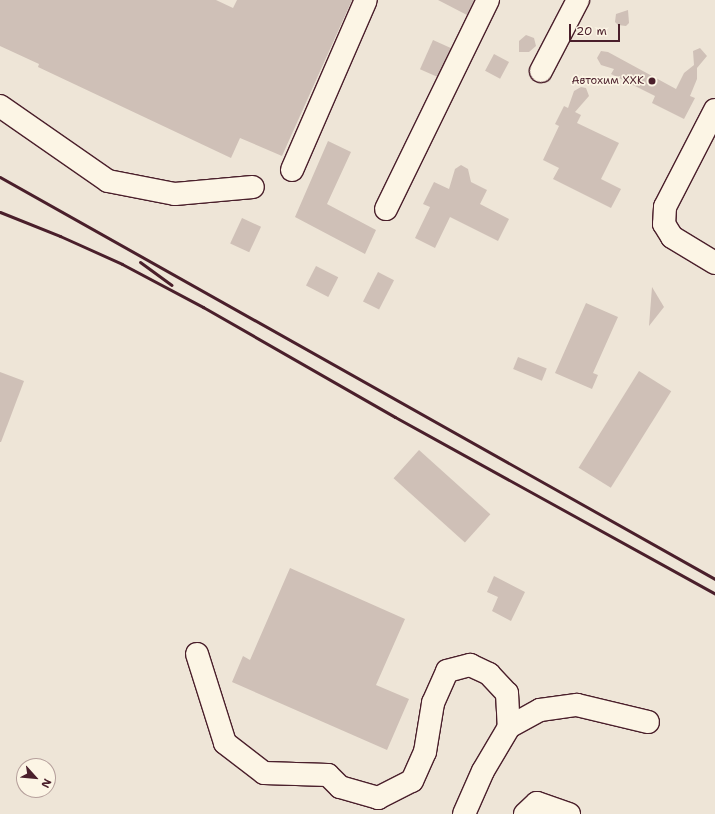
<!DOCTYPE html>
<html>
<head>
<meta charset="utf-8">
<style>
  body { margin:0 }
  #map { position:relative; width:715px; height:814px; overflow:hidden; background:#fcf5e5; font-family:"Shantell Sans",sans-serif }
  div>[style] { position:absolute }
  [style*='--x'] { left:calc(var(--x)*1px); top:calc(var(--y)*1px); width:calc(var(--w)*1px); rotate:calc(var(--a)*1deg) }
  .built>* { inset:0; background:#eee5d7 }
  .building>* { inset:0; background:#cfc0b7; transform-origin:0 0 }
  .roads { filter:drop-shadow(1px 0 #4a1f2b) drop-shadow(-1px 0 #4a1f2b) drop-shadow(0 1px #4a1f2b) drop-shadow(0 -1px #4a1f2b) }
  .minor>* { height:22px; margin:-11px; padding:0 11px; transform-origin:11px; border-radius:11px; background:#fcf5e5 }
  .rail>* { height:3px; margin:-1.5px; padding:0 1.5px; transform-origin:1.5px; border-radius:1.5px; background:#4a1f2b }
  .dots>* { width:11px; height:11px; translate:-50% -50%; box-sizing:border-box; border:2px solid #fcf5e5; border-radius:50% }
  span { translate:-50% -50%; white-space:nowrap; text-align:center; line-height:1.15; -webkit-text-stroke:3.5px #fcf5e5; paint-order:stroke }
  .poi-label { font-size:11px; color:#4a1f2b }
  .right { translate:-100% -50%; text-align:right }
  .north { position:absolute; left:16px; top:758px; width:40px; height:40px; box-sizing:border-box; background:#fcf5e5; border:1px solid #b59f9b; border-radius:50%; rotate:117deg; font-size:11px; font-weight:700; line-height:16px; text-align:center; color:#4a1f2b }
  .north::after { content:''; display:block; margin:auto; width:14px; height:18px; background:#4a1f2b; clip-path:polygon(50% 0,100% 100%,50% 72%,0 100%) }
  .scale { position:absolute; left:569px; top:24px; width:51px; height:18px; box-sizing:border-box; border:2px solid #4a1f2b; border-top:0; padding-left:5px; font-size:12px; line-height:14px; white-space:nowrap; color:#4a1f2b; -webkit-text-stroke:3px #fcf5e5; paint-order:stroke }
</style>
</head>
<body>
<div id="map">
  <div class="built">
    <div style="clip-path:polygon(evenodd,0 0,715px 0,715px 814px,0 814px,0 0,24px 766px,48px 766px,48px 790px,24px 790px,24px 766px)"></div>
  </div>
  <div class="building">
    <div style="clip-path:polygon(0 0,216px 0,233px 8px,237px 0,352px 0,282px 156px,240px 138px,231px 158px,38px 67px,39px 64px,0 46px)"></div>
    <div style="clip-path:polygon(438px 0,474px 0,467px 15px)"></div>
    <div style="clip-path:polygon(628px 10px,629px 23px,626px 26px,618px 25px,615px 22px,616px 14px)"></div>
    <div style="clip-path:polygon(526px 35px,534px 38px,536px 46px,529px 52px,519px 52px,519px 41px)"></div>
    <div style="left:433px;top:40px;width:20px;height:32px;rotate:24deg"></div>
    <div style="clip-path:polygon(700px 48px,707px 56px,697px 68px,697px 79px,690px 96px,695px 98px,684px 119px,652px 103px,655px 96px,611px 74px,614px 69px,601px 65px,597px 58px,601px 51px,608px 52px,676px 89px,684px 73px,694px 65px,693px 51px)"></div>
    <div style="left:494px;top:54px;width:17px;height:19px;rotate:28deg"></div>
    <div style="clip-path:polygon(581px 87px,586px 88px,589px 96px,575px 112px,581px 115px,577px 123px,619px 143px,601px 179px,621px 189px,611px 208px,553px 179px,559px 168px,543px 160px,559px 126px,555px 124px,564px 106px,568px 108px,574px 91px)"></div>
    <div style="clip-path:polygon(328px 141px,351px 152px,327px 204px,376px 230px,365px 254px,295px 217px)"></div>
    <div style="clip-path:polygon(461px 165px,468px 169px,471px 182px,487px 190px,480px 204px,509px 219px,498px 241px,450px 217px,435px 248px,415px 238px,430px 207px,423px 204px,434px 182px,449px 189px,455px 169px)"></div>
    <div style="left:242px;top:218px;width:21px;height:28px;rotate:25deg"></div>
    <div style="left:316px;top:266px;width:25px;height:22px;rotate:27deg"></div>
    <div style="left:378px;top:272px;width:18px;height:33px;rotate:27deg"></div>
    <div style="clip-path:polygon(652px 287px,664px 307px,649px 326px)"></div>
    <div style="clip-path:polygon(586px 303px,618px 317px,593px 373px,598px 375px,592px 389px,555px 373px)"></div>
    <div style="left:518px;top:357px;width:31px;height:13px;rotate:22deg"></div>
    <div style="left:639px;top:371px;width:38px;height:114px;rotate:32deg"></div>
    <div style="clip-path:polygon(0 372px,24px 381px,1px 442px,0 442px)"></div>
    <div style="left:419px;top:450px;width:96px;height:38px;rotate:42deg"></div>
    <div style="clip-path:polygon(290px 568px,405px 619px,376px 685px,409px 699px,387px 750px,232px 682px,243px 656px,250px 660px)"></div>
    <div style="clip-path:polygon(494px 576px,525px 592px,511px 621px,492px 611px,498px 597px,487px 592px)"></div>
  </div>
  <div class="roads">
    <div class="minor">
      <div style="--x:541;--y:71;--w:80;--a:-62.5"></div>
      <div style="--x:0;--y:106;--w:131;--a:34.8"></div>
      <div style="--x:108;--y:181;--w:68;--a:11"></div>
      <div style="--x:175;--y:194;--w:78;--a:-5.1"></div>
      <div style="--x:715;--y:110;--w:109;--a:117.3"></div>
      <div style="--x:665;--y:207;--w:17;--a:93"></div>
      <div style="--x:664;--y:224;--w:15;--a:58"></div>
      <div style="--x:672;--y:237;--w:50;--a:31.2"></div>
      <div style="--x:292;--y:170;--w:185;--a:-66.5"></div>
      <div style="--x:386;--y:209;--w:233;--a:-64"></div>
      <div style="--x:197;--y:654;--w:93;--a:72.5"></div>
      <div style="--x:225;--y:743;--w:49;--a:37.6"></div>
      <div style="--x:264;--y:773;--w:64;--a:1.8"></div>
      <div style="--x:328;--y:775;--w:17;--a:45"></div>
      <div style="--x:340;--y:787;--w:40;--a:16"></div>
      <div style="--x:378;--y:798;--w:38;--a:-27"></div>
      <div style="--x:412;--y:781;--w:32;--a:-66"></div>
      <div style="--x:425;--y:752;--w:50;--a:-80.7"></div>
      <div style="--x:433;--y:703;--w:35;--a:-66"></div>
      <div style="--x:447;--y:671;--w:24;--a:-15"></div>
      <div style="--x:470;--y:665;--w:21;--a:25"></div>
      <div style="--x:489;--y:674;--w:26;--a:47"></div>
      <div style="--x:507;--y:693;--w:34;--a:87"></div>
      <div style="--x:464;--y:814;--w:47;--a:-66.2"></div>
      <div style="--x:483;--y:771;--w:51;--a:-59.4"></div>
      <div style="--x:509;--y:727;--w:35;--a:-29"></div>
      <div style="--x:540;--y:710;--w:37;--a:-8"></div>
      <div style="--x:577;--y:705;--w:73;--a:13.5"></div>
      <div style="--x:525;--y:814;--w:16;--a:-43"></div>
      <div style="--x:537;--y:803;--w:34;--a:19"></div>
    </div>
  </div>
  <div class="rail">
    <div style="--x:0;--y:177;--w:820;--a:29.35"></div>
    <div style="--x:0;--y:212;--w:65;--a:21.8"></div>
    <div style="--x:60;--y:236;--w:68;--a:24.3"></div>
    <div style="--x:122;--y:264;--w:92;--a:28"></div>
    <div style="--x:203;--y:307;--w:221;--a:29.8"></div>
    <div style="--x:395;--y:417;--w:366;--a:28.9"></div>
    <div style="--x:140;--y:262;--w:39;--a:36"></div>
  </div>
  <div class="dots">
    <div style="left:652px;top:81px;background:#4a1f2b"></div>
  </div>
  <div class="poi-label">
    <span class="right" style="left:644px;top:81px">Автохим ХХК</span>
  </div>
  <div class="north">N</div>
  <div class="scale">20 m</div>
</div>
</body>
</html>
